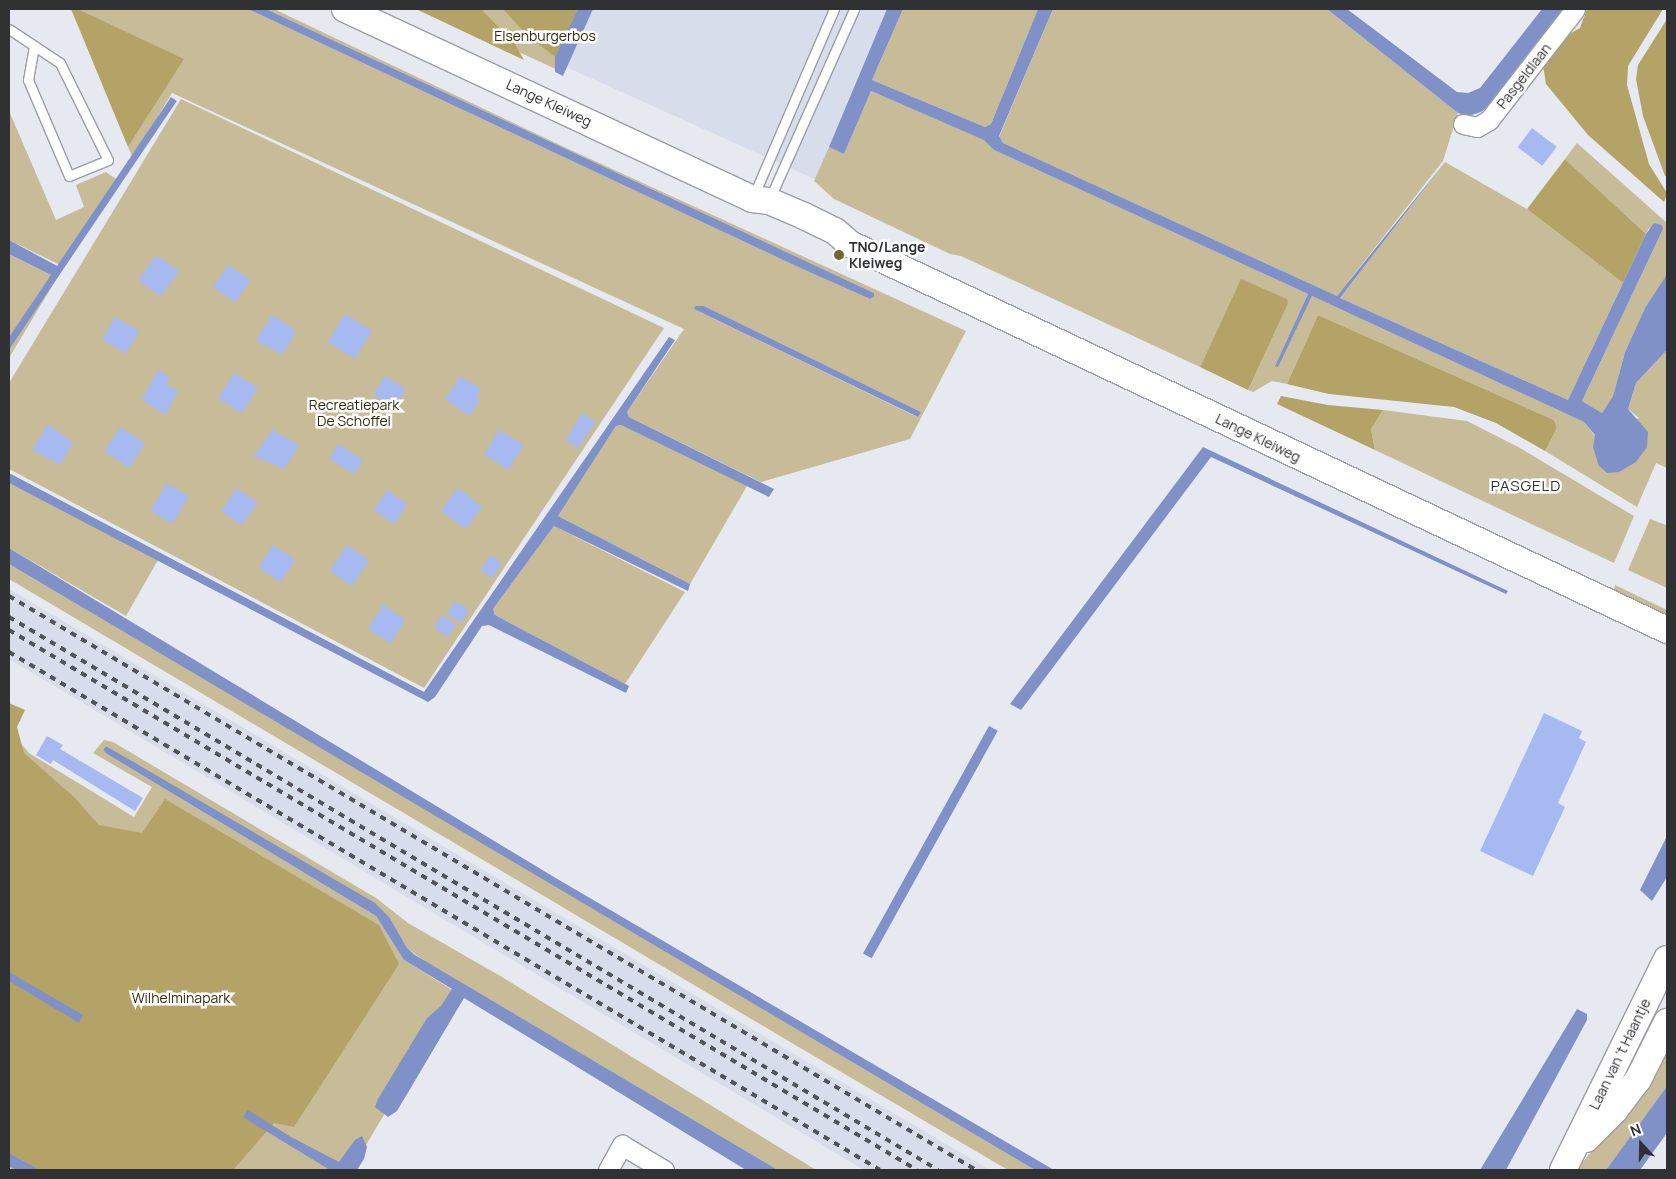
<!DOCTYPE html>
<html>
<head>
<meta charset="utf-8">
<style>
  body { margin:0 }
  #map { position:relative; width:1676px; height:1179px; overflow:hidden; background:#e6e9f0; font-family:Manrope,sans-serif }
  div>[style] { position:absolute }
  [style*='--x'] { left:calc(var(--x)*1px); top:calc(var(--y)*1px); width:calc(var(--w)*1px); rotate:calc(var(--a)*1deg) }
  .built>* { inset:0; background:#d8ddeb }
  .green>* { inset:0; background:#c7bc97 }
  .forest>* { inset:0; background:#b4a366 }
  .water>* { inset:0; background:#7f91c7; transform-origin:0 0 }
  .building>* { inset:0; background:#a6b9f1; transform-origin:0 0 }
  .roads { filter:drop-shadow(1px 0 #9b9ea4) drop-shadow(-1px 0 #9b9ea4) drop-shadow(0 1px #9b9ea4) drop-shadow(0 -1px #9b9ea4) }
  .lane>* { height:9px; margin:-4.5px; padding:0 4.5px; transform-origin:4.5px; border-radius:4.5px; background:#fff }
  .street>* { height:19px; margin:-9.5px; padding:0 9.5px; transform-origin:9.5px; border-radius:9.5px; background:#fff }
  .secondary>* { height:26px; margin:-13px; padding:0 13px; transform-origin:13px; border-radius:13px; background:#fff }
  .rail>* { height:4px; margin-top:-2px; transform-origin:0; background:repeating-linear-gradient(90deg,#535457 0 6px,transparent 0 12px) }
  .dots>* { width:14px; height:14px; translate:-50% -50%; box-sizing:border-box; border:2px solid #fff; border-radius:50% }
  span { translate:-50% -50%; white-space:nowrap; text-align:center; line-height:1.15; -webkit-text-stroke:5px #fff; paint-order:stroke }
  .park-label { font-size:14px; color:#332b0f }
  .street-label { font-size:14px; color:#303133 }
  .poi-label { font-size:14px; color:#303133; font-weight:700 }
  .left { translate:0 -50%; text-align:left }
  .neighbourhood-label { font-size:15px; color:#303133; letter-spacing:1px }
  .frame { position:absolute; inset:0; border:10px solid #303133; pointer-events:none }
  .north { position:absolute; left:1616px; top:1119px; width:50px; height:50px; -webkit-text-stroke:4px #fff; paint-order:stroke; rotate:339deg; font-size:14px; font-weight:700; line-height:20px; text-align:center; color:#303133 }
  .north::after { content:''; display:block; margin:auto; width:18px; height:22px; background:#303133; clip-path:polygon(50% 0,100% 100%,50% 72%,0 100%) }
</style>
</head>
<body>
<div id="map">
  <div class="built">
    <div style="clip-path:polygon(585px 9px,895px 9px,821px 182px,564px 66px)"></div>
    <div style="clip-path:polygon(9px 589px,990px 1170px,864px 1170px,9px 659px)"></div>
  </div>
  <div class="green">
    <div style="clip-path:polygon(evenodd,78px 9px,248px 9px,798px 267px,870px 299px,874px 297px,874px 293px,266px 9px,274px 9px,562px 146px,966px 331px,910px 439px,761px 482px,629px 417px,627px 412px,684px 329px,172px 93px,133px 158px,128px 147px,183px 59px,78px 9px,695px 306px,704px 306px,921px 412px,917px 417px,694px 309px,695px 306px)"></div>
    <div style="clip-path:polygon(426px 9px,582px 9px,560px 71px)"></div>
    <div style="clip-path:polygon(903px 9px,1038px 9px,991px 124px,985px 127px,872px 80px)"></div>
    <div style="clip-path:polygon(1053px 9px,1327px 9px,1458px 113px,1443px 161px,1337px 296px,1003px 143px,999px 137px)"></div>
    <div style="clip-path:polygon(871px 91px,985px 140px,994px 150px,1308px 294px,1275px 366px,1312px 296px,1584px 422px,1595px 436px,1639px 418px,1628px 409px,1636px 383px,1667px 350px,1667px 468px,1656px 463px,1637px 507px,1545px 451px,1557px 428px,1554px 420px,1318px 315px,1287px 384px,1272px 381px,1253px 392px,1248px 390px,1288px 304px,1286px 299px,1241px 280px,1200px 367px,961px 256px,950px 254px,834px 199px,814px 181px,829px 147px,844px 154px)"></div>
    <div style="clip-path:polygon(181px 99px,664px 328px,424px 688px,9px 469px,9px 383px)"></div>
    <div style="clip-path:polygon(9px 111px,56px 220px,84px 207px,76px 185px,106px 172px,119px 181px,64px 267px,9px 240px)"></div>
    <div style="clip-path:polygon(1577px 143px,1667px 223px,1667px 274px,1645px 308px,1625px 352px,1613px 396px,1602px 413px,1582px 401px,1663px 229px,1649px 228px,1646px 234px,1565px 159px)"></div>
    <div style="clip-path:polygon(1445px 162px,1527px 209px,1623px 283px,1568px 400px,1340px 298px)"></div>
    <div style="clip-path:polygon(9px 254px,57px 278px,9px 358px)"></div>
    <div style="clip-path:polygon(1383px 410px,1467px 421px,1520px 448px,1634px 516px,1614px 563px,1375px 450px,1371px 429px)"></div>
    <div style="clip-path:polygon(621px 425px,747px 486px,690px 584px,558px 516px,616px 426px)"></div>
    <div style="clip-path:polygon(9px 483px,158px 560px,126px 616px,9px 548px)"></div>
    <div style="clip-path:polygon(1650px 519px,1666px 525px,1667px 522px,1667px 588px,1628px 570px)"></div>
    <div style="clip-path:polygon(554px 526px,685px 592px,625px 684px,495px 615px,493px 609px)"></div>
    <div style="clip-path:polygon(9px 564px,379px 782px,1035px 1170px,1008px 1170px,780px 1036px,9px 579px)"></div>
    <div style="clip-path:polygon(1615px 585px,1667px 610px,1667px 621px,1614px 591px)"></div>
    <div style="clip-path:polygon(9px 730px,29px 753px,134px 817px,152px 787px,93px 753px,104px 740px,113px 742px,376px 898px,408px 923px,502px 977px,816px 1170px,778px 1170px,426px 962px,407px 948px,390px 918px,106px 746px,103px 750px,107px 754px,376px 916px,404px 960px,457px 993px,351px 1170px,9px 1170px)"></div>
    <div style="clip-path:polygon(1667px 1037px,1667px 1086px,1606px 1170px,1576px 1170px,1619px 1119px)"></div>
  </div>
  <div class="forest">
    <div style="clip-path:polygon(71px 9px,78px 9px,184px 59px,128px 147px)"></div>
    <div style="clip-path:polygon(416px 9px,481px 9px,515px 44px,524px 60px)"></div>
    <div style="clip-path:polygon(503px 9px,578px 9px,555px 57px,527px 35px)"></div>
    <div style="clip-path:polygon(1587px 9px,1663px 9px,1628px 66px,1627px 85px,1649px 164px,1667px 193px,1664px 202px,1588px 135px,1546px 84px,1543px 65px,1568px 35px,1580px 28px)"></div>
    <div style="clip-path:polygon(1667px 19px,1667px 176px,1665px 176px,1643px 116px,1636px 79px,1638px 65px)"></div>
    <div style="clip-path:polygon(1565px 159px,1646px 234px,1623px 283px,1527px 209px)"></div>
    <div style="clip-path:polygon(1241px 279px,1287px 299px,1288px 304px,1248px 390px,1200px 367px)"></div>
    <div style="clip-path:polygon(1318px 315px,1554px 420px,1557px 428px,1545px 451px,1496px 423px,1454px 407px,1329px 394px,1287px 384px)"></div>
    <div style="clip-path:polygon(1281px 396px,1328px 405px,1383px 410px,1371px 429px,1375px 450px,1277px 404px)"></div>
    <div style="clip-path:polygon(9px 703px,25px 710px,17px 727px,24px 753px,74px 797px,99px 825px,142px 833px,165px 799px,379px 925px,399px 964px,294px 1127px,274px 1123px,233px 1170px,40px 1170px,9px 1153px)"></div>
  </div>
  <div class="water">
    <div style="clip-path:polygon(248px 9px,266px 9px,874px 293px,874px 297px,870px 299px,798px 267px)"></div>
    <div style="clip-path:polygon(578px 9px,593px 9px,563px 76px,555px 72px,555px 57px)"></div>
    <div style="clip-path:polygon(887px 9px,903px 9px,872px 80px,985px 127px,991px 124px,1038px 9px,1053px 9px,999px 136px,1003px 143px,1337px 296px,1445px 162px,1340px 298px,1568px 400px,1646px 234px,1654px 223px,1662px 225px,1663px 229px,1582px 401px,1602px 413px,1613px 396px,1625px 352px,1645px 308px,1667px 274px,1667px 350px,1636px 383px,1628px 409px,1648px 432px,1647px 447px,1636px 462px,1619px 472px,1607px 473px,1599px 466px,1593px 447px,1595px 435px,1584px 422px,1312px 296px,1278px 367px,1275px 366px,1308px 294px,994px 150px,984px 140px,871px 91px,844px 154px,829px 147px)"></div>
    <div style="clip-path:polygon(1327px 9px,1347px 9px,1457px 92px,1468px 93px,1480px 88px,1542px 9px,1565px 9px,1490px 105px,1481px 112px,1468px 116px,1458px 113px)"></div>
    <div style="left:171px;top:97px;width:7px;height:307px;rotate:34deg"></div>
    <div style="clip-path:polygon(9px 240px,61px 268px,57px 278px,9px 254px)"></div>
    <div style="clip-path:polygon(695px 306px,704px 306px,921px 412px,918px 417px,694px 309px)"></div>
    <div style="clip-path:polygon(669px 337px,675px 340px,627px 412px,629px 417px,774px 489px,769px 497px,621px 425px,616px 426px,558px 516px,690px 584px,688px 591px,554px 526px,493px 609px,495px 615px,629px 686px,626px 693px,489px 625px,482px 626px,435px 697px,428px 702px,9px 483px,9px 473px,424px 692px)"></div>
    <div style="clip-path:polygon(1203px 447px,1508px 591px,1506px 594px,1211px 457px,1021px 710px,1010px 704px)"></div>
    <div style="clip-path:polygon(9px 548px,554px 877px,1054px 1170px,1035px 1170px,9px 564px)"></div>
    <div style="left:989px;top:726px;width:10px;height:260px;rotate:29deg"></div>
    <div style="clip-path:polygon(106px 746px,375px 903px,390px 918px,407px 948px,415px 955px,778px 1170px,746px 1170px,464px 998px,397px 1111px,388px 1117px,375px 1107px,378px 1099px,427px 1018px,441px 1006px,452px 989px,404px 960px,376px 916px,107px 754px,103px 750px)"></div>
    <div style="clip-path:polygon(1667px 836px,1667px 877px,1652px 901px,1640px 890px)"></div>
    <div style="clip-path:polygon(9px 972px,83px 1015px,79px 1023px,9px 981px)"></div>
    <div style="clip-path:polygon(1577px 1009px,1587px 1014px,1587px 1020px,1506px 1170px,1480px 1170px)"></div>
    <div style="clip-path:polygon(1667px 1086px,1667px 1133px,1640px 1170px,1606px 1170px)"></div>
    <div style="clip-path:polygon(248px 1110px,291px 1137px,339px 1162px,355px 1140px,362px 1136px,367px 1147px,364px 1159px,357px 1170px,330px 1170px,243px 1117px)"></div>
    <div style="clip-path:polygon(9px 1153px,40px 1170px,16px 1170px,9px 1166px)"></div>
  </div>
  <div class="building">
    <div style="left:1532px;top:128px;width:31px;height:24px;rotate:37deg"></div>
    <div style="left:156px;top:255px;width:28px;height:31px;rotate:35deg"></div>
    <div style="left:228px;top:265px;width:27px;height:27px;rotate:34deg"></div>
    <div style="left:345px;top:314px;width:32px;height:33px;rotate:32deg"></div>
    <div style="clip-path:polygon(272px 315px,294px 329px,295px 334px,282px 355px,256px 340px)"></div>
    <div style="left:115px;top:317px;width:28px;height:26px;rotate:30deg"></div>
    <div style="clip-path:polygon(158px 370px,170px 377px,166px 384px,178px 391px,166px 415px,142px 400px)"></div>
    <div style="left:234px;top:373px;width:28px;height:30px;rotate:32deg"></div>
    <div style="left:385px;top:376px;width:25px;height:22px;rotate:32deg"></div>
    <div style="clip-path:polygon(461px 376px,481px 389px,476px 397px,480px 400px,469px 416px,445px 399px)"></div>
    <div style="clip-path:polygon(582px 413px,596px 422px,578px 448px,566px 440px)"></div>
    <div style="clip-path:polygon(48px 424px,73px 443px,60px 465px,32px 450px)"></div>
    <div style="left:120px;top:427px;width:30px;height:29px;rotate:33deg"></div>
    <div style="clip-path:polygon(272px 430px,299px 445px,284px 469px,254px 456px)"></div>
    <div style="left:499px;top:430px;width:29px;height:29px;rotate:31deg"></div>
    <div style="left:338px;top:444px;width:30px;height:17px;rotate:33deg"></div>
    <div style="left:167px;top:483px;width:26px;height:32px;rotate:32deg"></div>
    <div style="left:237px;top:488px;width:25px;height:28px;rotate:34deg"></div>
    <div style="left:458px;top:488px;width:31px;height:28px;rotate:38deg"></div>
    <div style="left:387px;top:490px;width:25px;height:24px;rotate:34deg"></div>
    <div style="left:273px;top:545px;width:27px;height:27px;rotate:33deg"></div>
    <div style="left:347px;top:545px;width:27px;height:31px;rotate:34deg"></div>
    <div style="left:491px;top:555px;width:14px;height:18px;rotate:36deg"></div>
    <div style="left:455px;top:601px;width:17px;height:15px;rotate:33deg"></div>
    <div style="left:383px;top:605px;width:27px;height:28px;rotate:33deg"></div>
    <div style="left:442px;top:615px;width:17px;height:15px;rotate:33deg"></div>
    <div style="clip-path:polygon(1544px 713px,1582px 731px,1579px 738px,1586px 742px,1558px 803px,1565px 807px,1533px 876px,1480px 851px)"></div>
    <div style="clip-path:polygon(47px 736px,63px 745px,60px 749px,143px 798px,135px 811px,53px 760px,51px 764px,36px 755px)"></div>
  </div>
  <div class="roads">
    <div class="lane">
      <div style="--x:9;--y:29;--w:61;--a:33.7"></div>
      <div style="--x:60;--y:63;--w:108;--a:63.7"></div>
      <div style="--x:108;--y:160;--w:42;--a:157.7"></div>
      <div style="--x:69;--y:176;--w:104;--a:-113.1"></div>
      <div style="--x:28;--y:80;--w:34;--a:-80"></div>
      <div style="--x:753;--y:197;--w:205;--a:-66.7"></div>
      <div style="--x:770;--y:198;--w:207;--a:-66"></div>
    </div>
    <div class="street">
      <div style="--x:1463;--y:124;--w:14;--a:12"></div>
      <div style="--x:1477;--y:127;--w:14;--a:-30"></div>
      <div style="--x:1489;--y:120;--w:140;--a:-52.2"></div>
      <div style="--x:608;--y:1170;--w:29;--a:-61"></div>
      <div style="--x:622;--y:1145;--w:49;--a:30.8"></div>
    </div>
    <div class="secondary">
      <div style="--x:345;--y:9;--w:449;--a:25"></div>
      <div style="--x:752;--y:199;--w:17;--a:7"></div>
      <div style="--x:769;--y:201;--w:38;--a:23"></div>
      <div style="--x:804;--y:216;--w:34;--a:26"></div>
      <div style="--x:835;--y:231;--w:20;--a:41"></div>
      <div style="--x:850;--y:244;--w:904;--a:25.29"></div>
      <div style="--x:1586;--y:1139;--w:41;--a:-45"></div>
      <div style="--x:1615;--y:1110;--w:38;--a:-53"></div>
      <div style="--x:1638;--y:1080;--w:65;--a:-63.4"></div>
      <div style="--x:1563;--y:1170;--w:235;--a:-63.8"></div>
    </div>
  </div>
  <div class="rail">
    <div style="--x:9;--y:596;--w:1125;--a:30.69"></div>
    <div style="--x:9;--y:617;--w:1081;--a:30.76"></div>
    <div style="--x:9;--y:630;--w:1056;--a:30.74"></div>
    <div style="--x:9;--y:652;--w:1013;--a:30.74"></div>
  </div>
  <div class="dots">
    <div style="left:839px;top:255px;background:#746634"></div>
  </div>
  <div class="park-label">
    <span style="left:545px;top:36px">Elsenburgerbos</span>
    <span style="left:354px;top:413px">Recreatiepark<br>De Schoffel</span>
    <span style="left:181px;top:998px">Wilhelminapark</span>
  </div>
  <div class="street-label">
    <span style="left:1524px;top:76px;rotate:-52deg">Pasgeldlaan</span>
    <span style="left:549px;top:103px;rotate:25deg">Lange Kleiweg</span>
    <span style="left:1258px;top:438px;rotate:26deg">Lange Kleiweg</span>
    <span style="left:1620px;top:1054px;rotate:-64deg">Laan van 't Haantje</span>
  </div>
  <div class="poi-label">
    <span class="left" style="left:849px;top:255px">TNO/Lange<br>Kleiweg</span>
  </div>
  <div class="neighbourhood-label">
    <span style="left:1526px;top:486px">PASGELD</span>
  </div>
  <div class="frame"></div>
  <div class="north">N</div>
</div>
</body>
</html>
